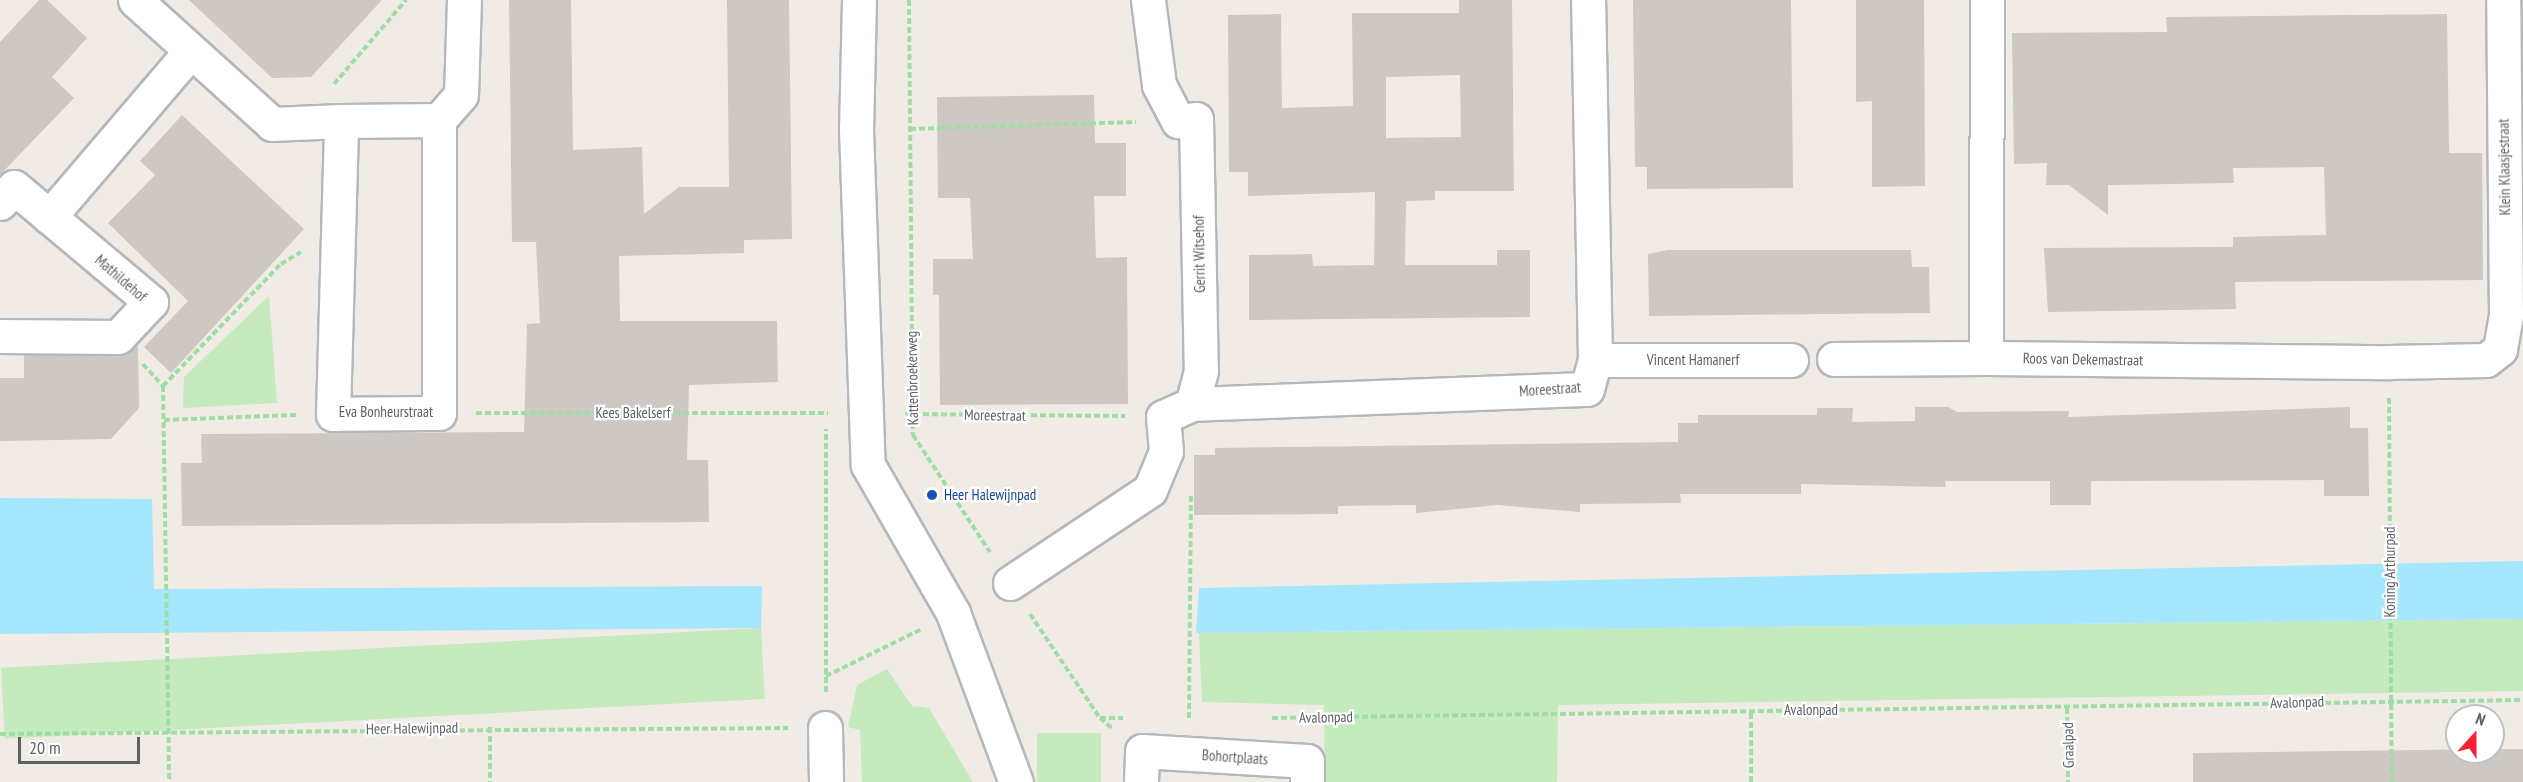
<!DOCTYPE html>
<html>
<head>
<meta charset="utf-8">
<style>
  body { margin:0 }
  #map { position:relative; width:2523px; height:782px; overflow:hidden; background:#f0ebe4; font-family:"PT Sans Narrow",sans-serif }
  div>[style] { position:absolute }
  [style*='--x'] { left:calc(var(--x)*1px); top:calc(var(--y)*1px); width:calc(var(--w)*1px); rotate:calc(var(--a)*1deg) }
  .green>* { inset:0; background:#c5eabe; transform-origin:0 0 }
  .water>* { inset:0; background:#a5e7ff }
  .building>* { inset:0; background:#cdc8c3 }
  .path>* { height:4px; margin-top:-2px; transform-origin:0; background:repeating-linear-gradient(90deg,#a0dda5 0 6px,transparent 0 9px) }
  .roads { filter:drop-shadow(2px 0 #b4b8bc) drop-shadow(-2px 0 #b4b8bc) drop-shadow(0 2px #b4b8bc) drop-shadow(0 -2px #b4b8bc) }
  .minor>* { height:33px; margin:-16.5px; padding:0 16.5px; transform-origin:16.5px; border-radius:16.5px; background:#fff }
  .dots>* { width:16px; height:16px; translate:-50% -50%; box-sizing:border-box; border:3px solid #fff; border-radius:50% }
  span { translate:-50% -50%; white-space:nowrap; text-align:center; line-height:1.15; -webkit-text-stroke:4.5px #fff; paint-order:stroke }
  .street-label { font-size:15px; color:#5c6266 }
  .transit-label { font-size:15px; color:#164399 }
  .left { translate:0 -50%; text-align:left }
  .north { position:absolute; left:2445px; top:704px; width:60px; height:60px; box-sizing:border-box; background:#fff; border:2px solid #bec0c2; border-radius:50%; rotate:21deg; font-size:16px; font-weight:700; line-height:24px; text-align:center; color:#5c6266 }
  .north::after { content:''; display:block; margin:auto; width:21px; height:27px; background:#fa2035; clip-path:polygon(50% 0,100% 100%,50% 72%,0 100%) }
  .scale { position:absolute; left:18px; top:737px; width:122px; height:27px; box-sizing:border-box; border:3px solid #5c6266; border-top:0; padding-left:8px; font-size:18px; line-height:21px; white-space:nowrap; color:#5c6266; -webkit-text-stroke:4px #fff; paint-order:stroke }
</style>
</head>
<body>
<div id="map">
  <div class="green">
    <div style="clip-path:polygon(269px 296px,277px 403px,183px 408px,184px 377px)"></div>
    <div style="clip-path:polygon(2523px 619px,2523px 691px,1558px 705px,1557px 782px,1325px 782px,1324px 705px,1202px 702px,1199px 633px)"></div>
    <div style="left:761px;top:628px;width:71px;height:761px;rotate:87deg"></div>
    <div style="clip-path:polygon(887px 669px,912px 706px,929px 708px,973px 782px,862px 782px,860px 730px,848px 727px,857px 685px)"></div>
    <div style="left:1101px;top:733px;width:49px;height:64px;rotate:90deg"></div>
  </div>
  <div class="water">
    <div style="clip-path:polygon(0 498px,152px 499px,154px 589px,762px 586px,761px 628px,0 634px)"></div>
    <div style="clip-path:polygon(2523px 561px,2523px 619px,1196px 633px,1199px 588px)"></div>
  </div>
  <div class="building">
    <div style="clip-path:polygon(39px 0,47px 0,87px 38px,52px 77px,74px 98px,0 175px,0 42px)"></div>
    <div style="clip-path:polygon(189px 0,382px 0,311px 77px,272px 78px)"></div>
    <div style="clip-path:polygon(509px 0,571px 0,573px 150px,642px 147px,644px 214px,679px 187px,729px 187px,727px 0,789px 0,792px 239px,744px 240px,744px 253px,619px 256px,620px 321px,777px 321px,778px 382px,689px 385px,687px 460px,708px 460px,709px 522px,182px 526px,181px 463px,202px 463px,201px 434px,524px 432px,527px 324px,540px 323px,536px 242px,512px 242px)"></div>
    <div style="clip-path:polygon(evenodd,1459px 0,1512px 0,1514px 191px,1435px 191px,1435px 200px,1406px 201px,1405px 265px,1497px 265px,1497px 250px,1530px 250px,1530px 317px,1249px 320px,1249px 255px,1312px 254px,1313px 266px,1374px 265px,1375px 192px,1248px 196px,1248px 172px,1229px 172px,1228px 15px,1281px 14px,1282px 108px,1353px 106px,1352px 13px,1459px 13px,1459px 0,1460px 75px,1461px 137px,1386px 138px,1386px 77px,1460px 75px)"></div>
    <div style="clip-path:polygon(1633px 0,1791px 0,1793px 188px,1647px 189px,1647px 167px,1635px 167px)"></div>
    <div style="clip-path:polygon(1856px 0,1924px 0,1925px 186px,1872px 187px,1872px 101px,1856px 102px)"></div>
    <div style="clip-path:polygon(2447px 14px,2449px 153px,2482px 153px,2483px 280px,2235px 282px,2236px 309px,2048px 312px,2044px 248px,2233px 247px,2233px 237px,2326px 235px,2324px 167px,2233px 168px,2234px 183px,2108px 185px,2108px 215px,2069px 185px,2046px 185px,2047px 163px,2014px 164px,2012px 33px,2167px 32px,2166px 17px)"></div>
    <div style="clip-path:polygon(1094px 95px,1095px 143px,1126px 143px,1126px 196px,1094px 196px,1096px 258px,1127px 257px,1128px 404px,940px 405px,939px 295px,933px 295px,933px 259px,973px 259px,970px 198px,938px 198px,937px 97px)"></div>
    <div style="clip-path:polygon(182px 115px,304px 229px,171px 373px,144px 347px,188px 301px,108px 223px,155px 175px,140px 161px)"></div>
    <div style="clip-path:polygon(1668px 250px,1911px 250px,1912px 267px,1929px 267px,1930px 313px,1649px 316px,1648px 254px)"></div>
    <div style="clip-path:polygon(138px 346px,139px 408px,111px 439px,0 441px,0 378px,24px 378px,24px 355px,118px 356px)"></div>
    <div style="clip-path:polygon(1915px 407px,1948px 407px,1957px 412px,2069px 411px,2068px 417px,2350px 407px,2350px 428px,2368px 428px,2369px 496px,2324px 496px,2324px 480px,2091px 481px,2091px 505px,2050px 505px,2050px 481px,1945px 481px,1946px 487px,1801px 484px,1801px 494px,1680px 494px,1681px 503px,1580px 504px,1580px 512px,1498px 505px,1416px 513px,1416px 505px,1338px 506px,1338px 514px,1194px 515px,1194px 455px,1215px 455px,1215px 448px,1678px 442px,1678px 423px,1698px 423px,1698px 415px,1817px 415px,1817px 408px,1853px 408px,1852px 422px,1915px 421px)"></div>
    <div style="clip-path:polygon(2493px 749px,2523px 749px,2523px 782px,2193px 782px,2193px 753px)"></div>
  </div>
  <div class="path">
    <div style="--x:909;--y:0;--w:435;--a:89.5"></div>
    <div style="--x:913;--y:435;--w:140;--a:56.7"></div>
    <div style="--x:334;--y:84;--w:111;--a:-49.4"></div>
    <div style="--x:910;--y:129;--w:226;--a:-1.8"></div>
    <div style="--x:143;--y:364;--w:30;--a:48"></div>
    <div style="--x:163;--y:386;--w:396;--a:89.1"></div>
    <div style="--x:163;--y:386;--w:170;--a:-46"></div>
    <div style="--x:281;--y:264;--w:23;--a:-31"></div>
    <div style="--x:2389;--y:398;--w:384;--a:89.6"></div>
    <div style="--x:476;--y:413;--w:352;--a:0"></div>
    <div style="--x:905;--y:414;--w:220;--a:0.5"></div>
    <div style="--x:164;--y:420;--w:132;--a:-2.2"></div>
    <div style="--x:1030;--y:614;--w:125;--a:56.1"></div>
    <div style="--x:1100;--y:718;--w:17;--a:40"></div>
    <div style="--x:826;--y:676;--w:105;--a:-26.1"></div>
    <div style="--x:826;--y:692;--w:263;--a:-90"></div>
    <div style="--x:2067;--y:708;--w:74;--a:89.2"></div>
    <div style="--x:1100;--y:718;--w:23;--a:0"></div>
    <div style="--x:1189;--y:718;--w:223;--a:-89.5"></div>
    <div style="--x:1272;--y:718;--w:1251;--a:-0.82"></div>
    <div style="--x:490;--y:727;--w:55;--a:90"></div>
    <div style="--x:0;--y:734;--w:788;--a:-0.44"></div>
    <div style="--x:1751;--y:782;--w:72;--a:-90"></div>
  </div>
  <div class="roads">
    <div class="minor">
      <div style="--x:135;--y:0;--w:185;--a:42.1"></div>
      <div style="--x:272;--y:124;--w:69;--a:-2.5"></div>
      <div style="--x:859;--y:0;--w:129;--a:91.3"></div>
      <div style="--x:856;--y:129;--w:336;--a:88"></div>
      <div style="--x:868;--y:465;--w:171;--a:60.1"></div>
      <div style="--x:953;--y:613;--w:180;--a:69.6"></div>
      <div style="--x:1148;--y:0;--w:86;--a:82.6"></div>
      <div style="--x:1159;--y:85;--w:41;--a:62.2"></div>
      <div style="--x:1178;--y:121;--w:18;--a:-6"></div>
      <div style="--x:1196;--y:119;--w:252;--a:88.9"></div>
      <div style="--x:1201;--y:371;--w:34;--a:105"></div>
      <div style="--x:1987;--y:0;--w:358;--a:90.2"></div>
      <div style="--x:1986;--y:358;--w:403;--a:0.6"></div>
      <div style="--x:2389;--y:362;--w:97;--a:-1.2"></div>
      <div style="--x:2486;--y:360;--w:18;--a:-38"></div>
      <div style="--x:2500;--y:349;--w:34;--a:-80"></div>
      <div style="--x:2506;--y:316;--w:316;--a:-90.5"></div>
      <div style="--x:439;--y:120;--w:293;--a:90"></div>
      <div style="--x:439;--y:413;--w:106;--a:179.5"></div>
      <div style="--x:333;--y:414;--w:293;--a:-88.4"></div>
      <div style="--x:341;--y:121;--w:98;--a:-0.6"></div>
      <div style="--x:439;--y:120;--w:33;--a:-49"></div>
      <div style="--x:461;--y:95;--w:95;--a:-88.2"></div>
      <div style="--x:0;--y:203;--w:21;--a:-49"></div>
      <div style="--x:14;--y:187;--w:179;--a:40"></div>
      <div style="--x:151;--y:302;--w:48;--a:133.3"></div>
      <div style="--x:118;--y:337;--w:118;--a:-179.5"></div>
      <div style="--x:49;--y:217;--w:218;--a:-49.5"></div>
      <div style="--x:1834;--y:359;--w:152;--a:-0.4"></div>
      <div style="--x:1595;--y:360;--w:196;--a:0"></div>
      <div style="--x:1010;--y:583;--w:168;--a:-33.6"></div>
      <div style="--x:1150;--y:490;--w:42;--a:-67.7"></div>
      <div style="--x:1166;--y:451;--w:34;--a:-95"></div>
      <div style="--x:1163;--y:417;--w:32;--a:-24"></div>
      <div style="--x:1192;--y:404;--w:395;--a:-2.2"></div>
      <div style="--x:1587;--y:389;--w:30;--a:-75"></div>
      <div style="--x:1595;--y:360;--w:360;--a:-91.1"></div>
      <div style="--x:825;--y:728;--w:54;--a:88.9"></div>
      <div style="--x:1141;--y:782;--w:31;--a:-88"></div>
      <div style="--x:1142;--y:751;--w:165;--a:3.5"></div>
      <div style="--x:1307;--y:761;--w:21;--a:90"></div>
    </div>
  </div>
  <div class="dots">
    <div style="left:932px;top:495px;background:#1a4fb4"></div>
  </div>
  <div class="street-label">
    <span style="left:2504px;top:167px;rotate:-91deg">Klein Klaasjestraat</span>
    <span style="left:1199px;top:254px;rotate:-91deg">Gerrit Witsehof</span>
    <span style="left:121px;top:278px;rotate:41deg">Mathildehof</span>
    <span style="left:2083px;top:359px;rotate:1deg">Roos van Dekemastraat</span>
    <span style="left:1693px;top:360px">Vincent Hamanerf</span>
    <span style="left:912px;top:378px;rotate:-91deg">Kattenbroekerweg</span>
    <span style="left:1550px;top:389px;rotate:-4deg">Moreestraat</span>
    <span style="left:386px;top:412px">Eva Bonheurstraat</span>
    <span style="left:633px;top:413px">Kees Bakelserf</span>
    <span style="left:995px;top:415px;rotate:1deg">Moreestraat</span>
    <span style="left:2390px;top:572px;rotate:-90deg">Koning Arthurpad</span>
    <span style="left:2297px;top:702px;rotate:-2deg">Avalonpad</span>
    <span style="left:1811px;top:710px">Avalonpad</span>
    <span style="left:1326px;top:717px;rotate:-1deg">Avalonpad</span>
    <span style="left:412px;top:728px;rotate:-1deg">Heer Halewijnpad</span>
    <span style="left:2068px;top:745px;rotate:-91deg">Graalpad</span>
    <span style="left:1235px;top:757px;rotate:4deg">Bohortplaats</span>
  </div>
  <div class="transit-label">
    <span class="left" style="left:944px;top:495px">Heer Halewijnpad</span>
  </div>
  <div class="north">N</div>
  <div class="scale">20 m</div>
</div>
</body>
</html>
